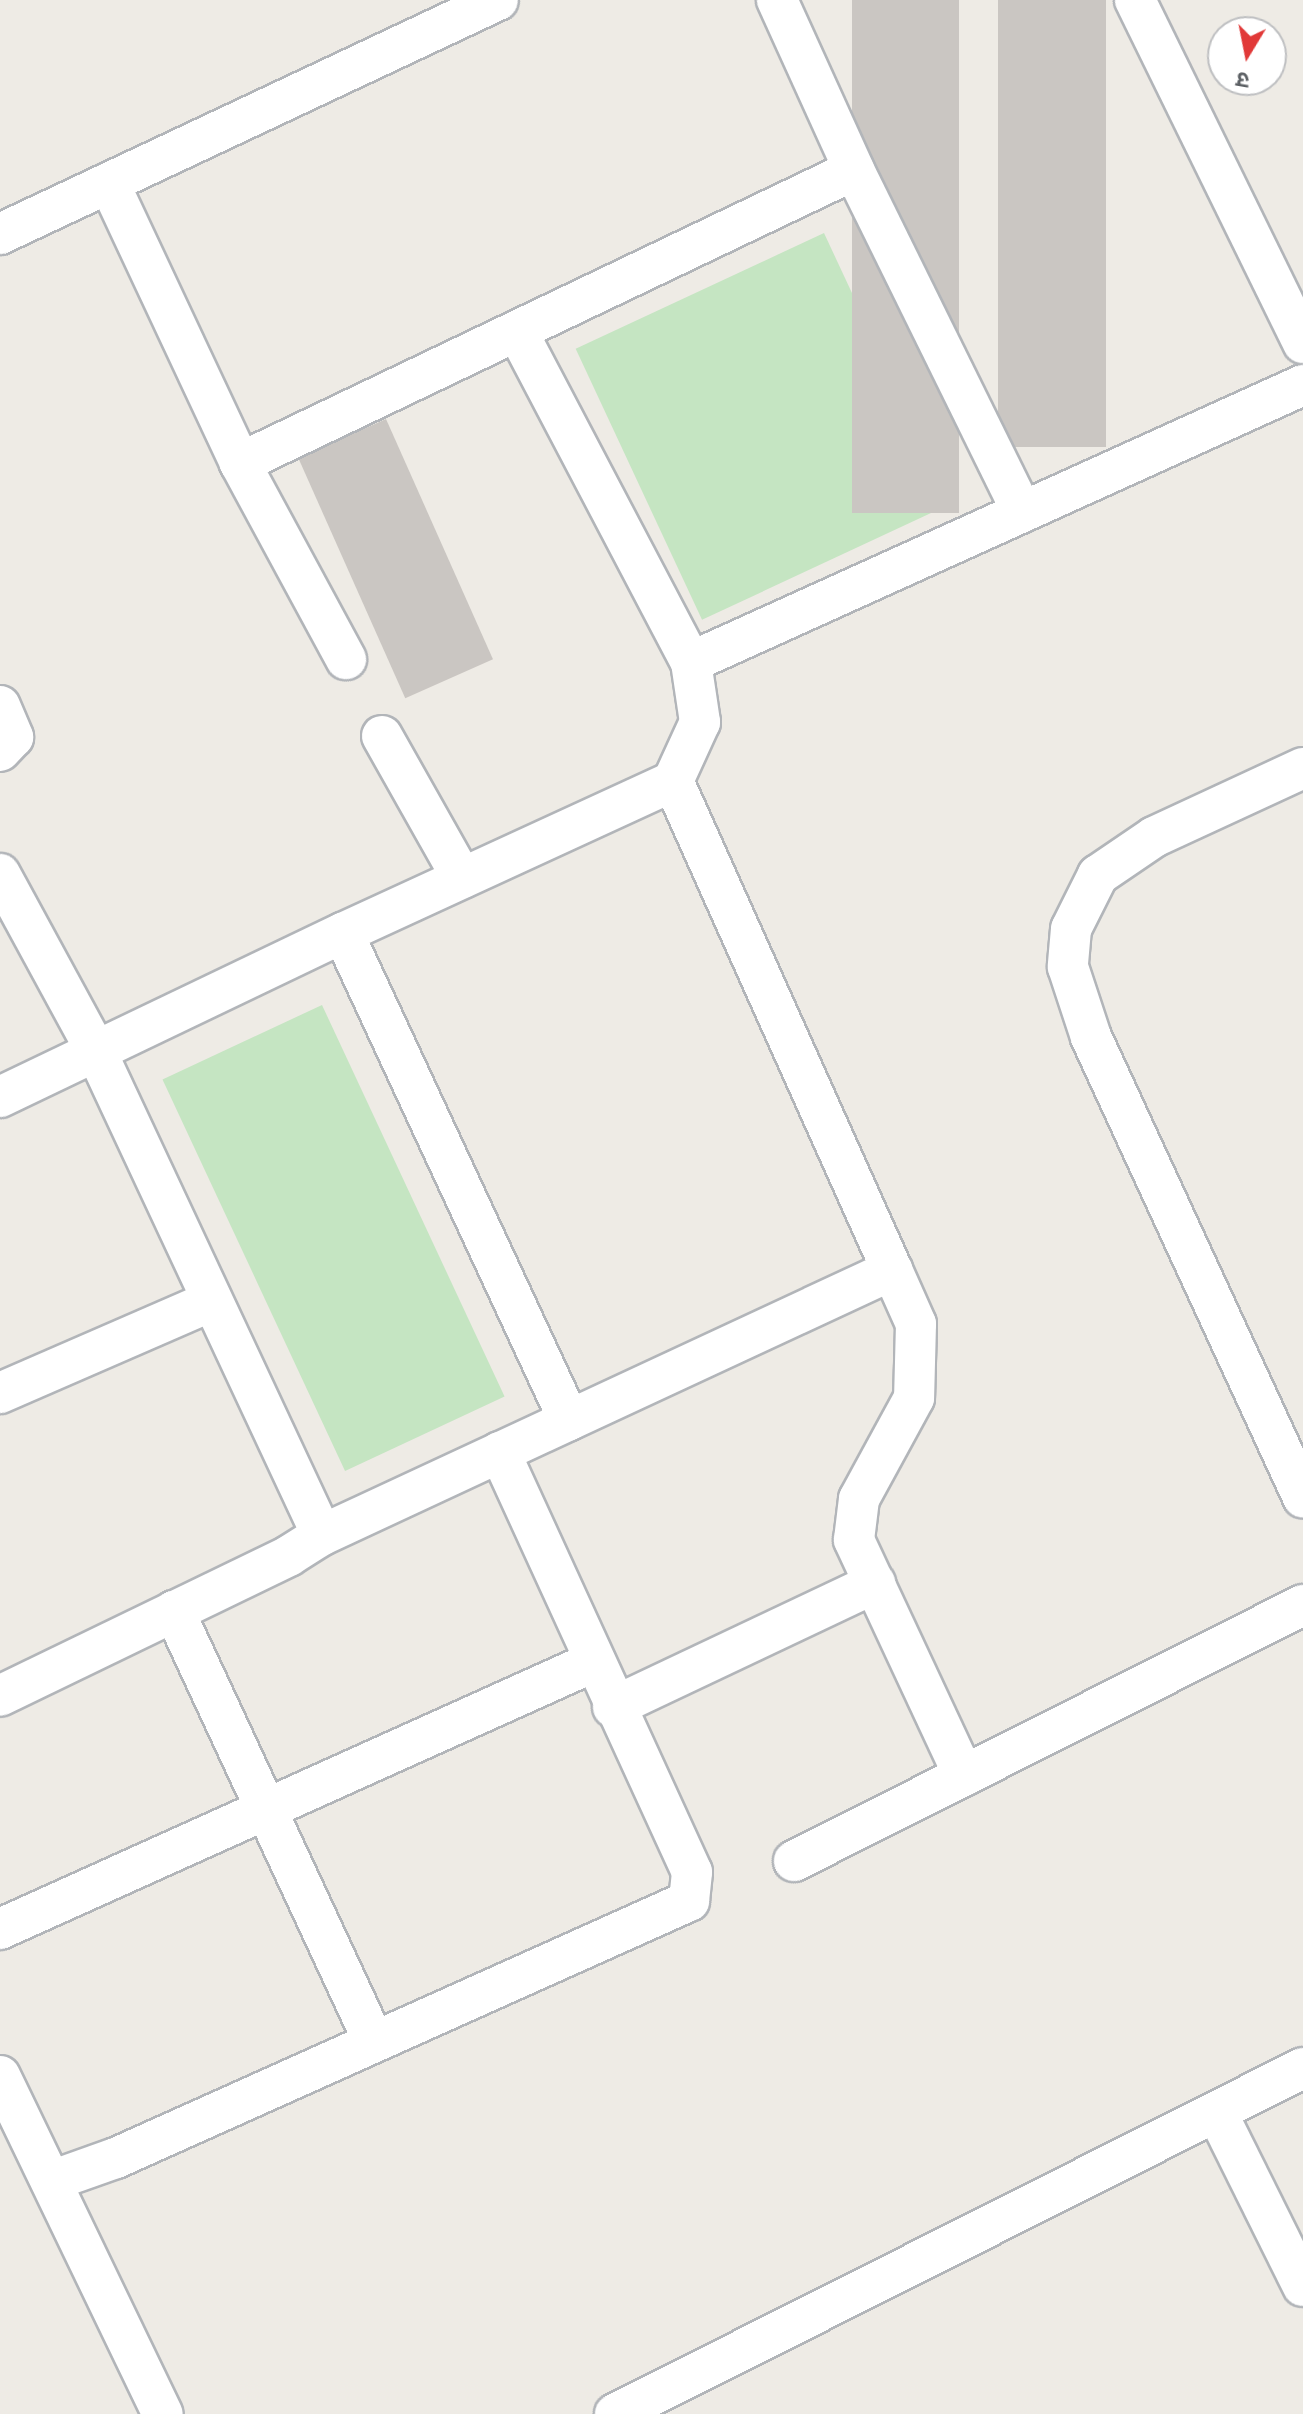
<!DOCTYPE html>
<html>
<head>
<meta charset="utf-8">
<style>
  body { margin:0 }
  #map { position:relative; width:1303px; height:2414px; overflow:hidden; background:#eeebe5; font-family:Overpass,"Noto Sans Devanagari",sans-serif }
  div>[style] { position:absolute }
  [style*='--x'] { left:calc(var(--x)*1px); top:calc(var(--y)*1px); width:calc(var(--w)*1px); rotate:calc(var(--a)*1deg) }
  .green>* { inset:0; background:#c5e5c2; transform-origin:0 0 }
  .building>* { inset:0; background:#cac6c2; transform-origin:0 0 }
  .roads { filter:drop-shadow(2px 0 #b2b5b9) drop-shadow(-2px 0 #b2b5b9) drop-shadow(0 2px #b2b5b9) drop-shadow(0 -2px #b2b5b9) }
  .minor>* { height:40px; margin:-20px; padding:0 20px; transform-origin:20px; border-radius:20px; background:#fff }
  span { translate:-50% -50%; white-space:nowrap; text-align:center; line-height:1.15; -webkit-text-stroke:7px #fff; paint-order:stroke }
  .north { position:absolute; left:1207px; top:16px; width:80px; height:80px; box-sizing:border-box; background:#fff; border:2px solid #bebfc1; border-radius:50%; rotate:190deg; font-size:22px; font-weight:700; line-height:32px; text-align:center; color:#5c6064 }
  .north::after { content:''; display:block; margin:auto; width:28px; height:36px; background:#e13938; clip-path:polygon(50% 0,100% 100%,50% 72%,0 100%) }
</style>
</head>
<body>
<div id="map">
  <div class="green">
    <div style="left:824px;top:233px;width:299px;height:274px;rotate:65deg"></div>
    <div style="left:322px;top:1005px;width:432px;height:176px;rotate:65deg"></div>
  </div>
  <div class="building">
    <div style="left:852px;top:0;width:107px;height:513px"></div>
    <div style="left:998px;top:0;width:108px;height:447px"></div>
    <div style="left:386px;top:419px;width:263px;height:96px;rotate:66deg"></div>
  </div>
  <div class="roads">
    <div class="minor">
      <div style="--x:777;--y:0;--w:187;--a:65.6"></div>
      <div style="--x:854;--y:170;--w:381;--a:63.8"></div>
      <div style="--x:1135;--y:0;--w:382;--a:63.9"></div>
      <div style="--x:109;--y:183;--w:309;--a:64.9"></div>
      <div style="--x:240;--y:463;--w:223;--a:61.6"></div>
      <div style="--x:0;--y:234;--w:550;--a:-25.17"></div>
      <div style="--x:517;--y:331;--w:374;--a:62.3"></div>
      <div style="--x:691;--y:662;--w:61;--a:81.5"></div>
      <div style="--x:700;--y:722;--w:65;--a:114.6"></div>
      <div style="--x:240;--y:463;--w:680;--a:-25.51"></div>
      <div style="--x:691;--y:662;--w:672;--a:-24.35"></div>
      <div style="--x:0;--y:706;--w:34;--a:67"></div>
      <div style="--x:13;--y:737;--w:19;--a:133"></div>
      <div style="--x:382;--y:736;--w:163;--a:60.6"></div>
      <div style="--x:1303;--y:768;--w:164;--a:155.2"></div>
      <div style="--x:1154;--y:837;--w:68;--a:145.8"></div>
      <div style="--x:1098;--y:875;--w:60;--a:116.6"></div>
      <div style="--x:1071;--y:929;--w:38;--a:95"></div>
      <div style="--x:1068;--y:967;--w:74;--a:71.8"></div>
      <div style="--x:1091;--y:1037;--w:507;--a:65.26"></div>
      <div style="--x:0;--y:874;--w:199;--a:61.5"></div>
      <div style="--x:95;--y:1049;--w:536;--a:64.96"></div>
      <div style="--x:322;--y:1535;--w:39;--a:148"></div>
      <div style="--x:289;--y:1556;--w:321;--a:154.2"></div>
      <div style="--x:343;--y:933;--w:363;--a:-24.7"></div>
      <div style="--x:673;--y:781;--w:536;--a:65.87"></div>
      <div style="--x:0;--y:1097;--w:380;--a:-25.6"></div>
      <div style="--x:343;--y:933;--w:537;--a:65.11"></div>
      <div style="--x:0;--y:1393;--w:231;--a:-23.5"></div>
      <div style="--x:322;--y:1535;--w:629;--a:-24.93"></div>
      <div style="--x:892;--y:1270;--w:59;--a:66"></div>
      <div style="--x:916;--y:1324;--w:74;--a:91.5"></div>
      <div style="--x:914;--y:1398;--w:115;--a:118.6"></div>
      <div style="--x:859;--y:1499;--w:41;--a:97"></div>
      <div style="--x:854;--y:1540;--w:260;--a:65"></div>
      <div style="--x:174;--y:1611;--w:475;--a:65.1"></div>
      <div style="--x:613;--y:1707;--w:290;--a:-25.3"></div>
      <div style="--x:794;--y:1861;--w:570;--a:-26.7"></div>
      <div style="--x:0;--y:1929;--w:650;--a:-24.24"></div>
      <div style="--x:0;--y:2076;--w:375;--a:64.3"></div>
      <div style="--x:1217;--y:2113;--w:193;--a:63.6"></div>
      <div style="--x:51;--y:2181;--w:69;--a:-19.5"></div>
      <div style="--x:116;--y:2158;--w:628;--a:-24.16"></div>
      <div style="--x:689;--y:1901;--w:29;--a:-84"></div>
      <div style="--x:692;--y:1872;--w:462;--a:-114.6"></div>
      <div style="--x:615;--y:2414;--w:770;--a:-26.7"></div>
    </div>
  </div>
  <div class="north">उ</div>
</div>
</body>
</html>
